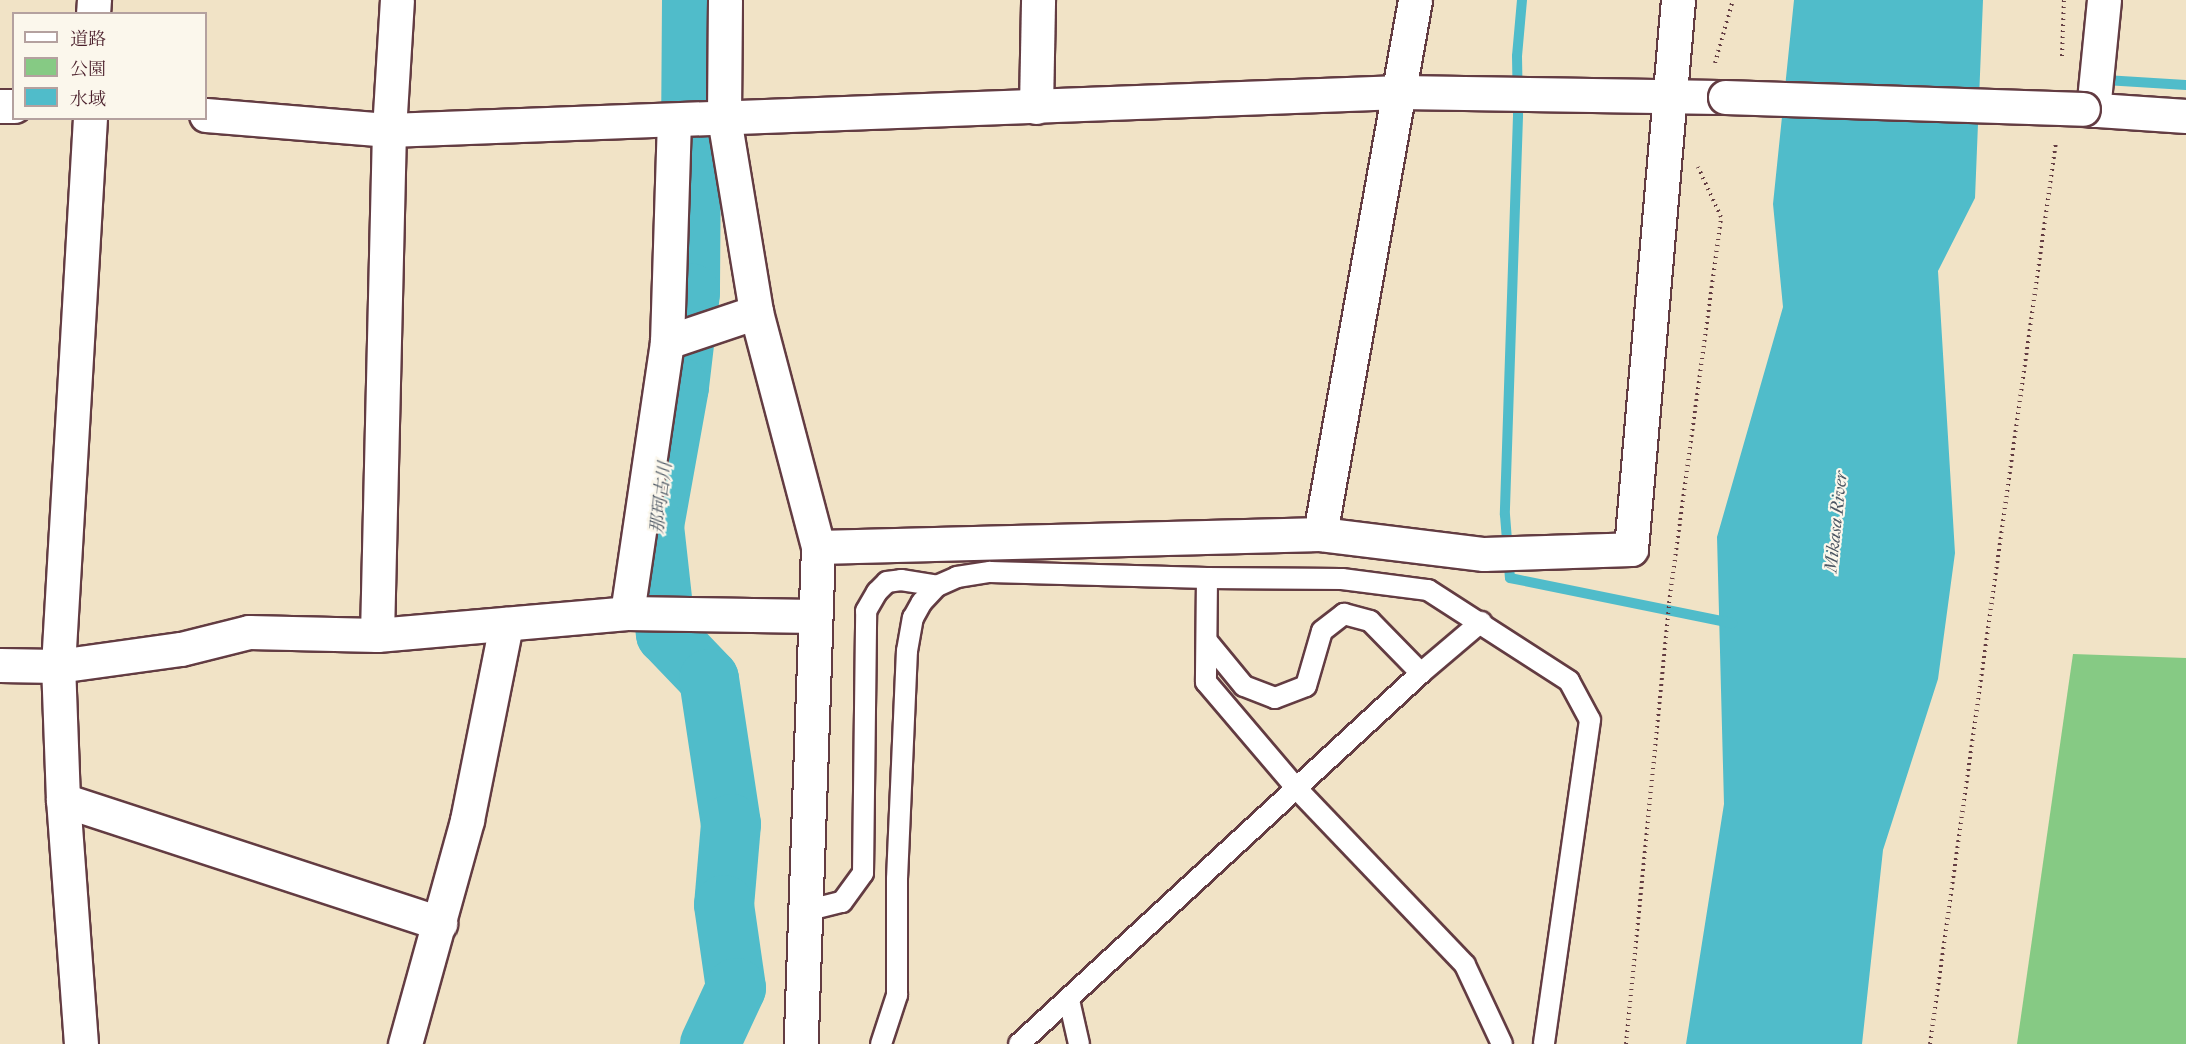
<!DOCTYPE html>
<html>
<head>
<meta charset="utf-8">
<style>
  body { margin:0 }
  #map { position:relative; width:2186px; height:1044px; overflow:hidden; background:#f1e3c6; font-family:"IM FELL French Canon","Noto Serif JP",serif }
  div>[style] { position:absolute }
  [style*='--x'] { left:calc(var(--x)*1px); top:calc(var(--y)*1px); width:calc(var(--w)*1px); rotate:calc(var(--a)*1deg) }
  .green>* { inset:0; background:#86ca84 }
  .water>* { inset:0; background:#50bcca }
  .stream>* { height:10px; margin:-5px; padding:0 5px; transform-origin:5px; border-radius:5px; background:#50bcca }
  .river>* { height:60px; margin:-30px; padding:0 30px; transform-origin:30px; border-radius:30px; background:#50bcca }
  .path>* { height:4px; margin-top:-2px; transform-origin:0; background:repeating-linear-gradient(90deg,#633c42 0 1.5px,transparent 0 6px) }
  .roads { filter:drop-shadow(2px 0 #633c42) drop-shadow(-2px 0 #633c42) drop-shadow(0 2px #633c42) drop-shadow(0 -2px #633c42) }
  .service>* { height:20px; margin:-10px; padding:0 10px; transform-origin:10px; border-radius:10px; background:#fff }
  .minor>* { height:33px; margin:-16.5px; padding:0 16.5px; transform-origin:16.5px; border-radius:16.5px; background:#fff }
  .tertiary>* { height:33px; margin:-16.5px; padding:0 16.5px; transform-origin:16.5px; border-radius:16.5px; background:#fff }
  .bridges { filter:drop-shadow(2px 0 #633c42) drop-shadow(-2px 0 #633c42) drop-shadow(0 2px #633c42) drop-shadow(0 -2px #633c42) }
  .tertiary-bridge>* { height:33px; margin:-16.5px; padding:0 16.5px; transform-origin:16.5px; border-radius:16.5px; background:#fff }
  span { translate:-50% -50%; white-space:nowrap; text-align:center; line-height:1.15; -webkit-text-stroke:4.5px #fbf7ec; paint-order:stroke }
  .water-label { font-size:18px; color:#4c5663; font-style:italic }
  .legend { position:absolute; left:12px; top:12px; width:195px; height:108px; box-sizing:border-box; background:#fbf7ec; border:2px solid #b4a19f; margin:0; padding:8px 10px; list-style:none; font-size:18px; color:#4a1f2b }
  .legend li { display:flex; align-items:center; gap:12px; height:30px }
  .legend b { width:30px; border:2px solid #b4a19f }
</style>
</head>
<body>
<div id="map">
  <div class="green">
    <div style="clip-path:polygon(2073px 654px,2186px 658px,2186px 1044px,2017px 1044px)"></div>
  </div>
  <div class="water">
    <div style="clip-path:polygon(1794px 0,1983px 0,1975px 198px,1938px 271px,1955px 553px,1938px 679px,1883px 850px,1862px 1044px,1686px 1044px,1724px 804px,1717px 537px,1783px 307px,1773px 204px)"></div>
  </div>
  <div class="stream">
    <div style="--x:1522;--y:0;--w:56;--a:95.1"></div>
    <div style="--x:1517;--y:56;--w:60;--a:89"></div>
    <div style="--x:1518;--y:116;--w:399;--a:91.9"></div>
    <div style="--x:1505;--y:515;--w:63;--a:85.5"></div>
    <div style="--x:1510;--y:578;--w:227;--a:11.5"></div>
    <div style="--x:2105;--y:80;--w:81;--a:3.5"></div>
  </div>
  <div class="river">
    <div style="--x:692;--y:0;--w:293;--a:90.4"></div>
    <div style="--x:690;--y:293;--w:95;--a:96.7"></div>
    <div style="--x:679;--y:387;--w:141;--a:100.2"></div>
    <div style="--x:654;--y:526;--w:109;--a:83.7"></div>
    <div style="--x:666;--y:634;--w:62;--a:46.3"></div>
    <div style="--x:709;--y:679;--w:147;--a:81.4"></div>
    <div style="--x:731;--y:824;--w:81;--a:94.9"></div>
    <div style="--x:724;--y:905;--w:84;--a:81.8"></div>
    <div style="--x:736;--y:988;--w:62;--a:114.9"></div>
  </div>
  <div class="path">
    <div style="--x:2062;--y:56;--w:56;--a:-88"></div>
    <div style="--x:1715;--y:63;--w:66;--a:-74.1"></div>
    <div style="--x:1626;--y:1044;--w:443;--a:-84.4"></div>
    <div style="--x:1669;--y:603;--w:389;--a:-82.3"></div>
    <div style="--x:1721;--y:217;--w:55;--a:-114.7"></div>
    <div style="--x:1930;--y:1044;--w:911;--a:-82.05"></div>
  </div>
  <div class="roads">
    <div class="service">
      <div style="--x:1207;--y:578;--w:104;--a:90.6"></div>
      <div style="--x:1206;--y:682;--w:140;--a:49.6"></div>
      <div style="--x:1297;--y:789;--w:243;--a:46.3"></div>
      <div style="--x:1465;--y:965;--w:87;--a:64.9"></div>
      <div style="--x:1207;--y:641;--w:58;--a:50.6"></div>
      <div style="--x:1244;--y:686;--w:33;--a:21"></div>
      <div style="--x:1275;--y:698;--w:33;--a:-21"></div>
      <div style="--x:1306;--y:686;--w:57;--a:-73.8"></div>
      <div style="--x:1322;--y:631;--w:28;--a:-38"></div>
      <div style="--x:1344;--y:614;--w:27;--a:15"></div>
      <div style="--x:1370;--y:621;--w:73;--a:45.6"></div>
      <div style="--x:805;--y:911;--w:38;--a:-14"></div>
      <div style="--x:842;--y:902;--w:36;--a:-54"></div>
      <div style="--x:863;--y:873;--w:262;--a:-89.3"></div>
      <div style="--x:866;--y:611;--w:22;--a:-60"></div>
      <div style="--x:877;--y:592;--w:14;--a:-45"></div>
      <div style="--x:887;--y:582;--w:14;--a:-8"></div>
      <div style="--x:901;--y:580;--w:36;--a:9"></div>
      <div style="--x:1069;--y:1000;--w:45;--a:77.2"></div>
      <div style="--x:881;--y:1044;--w:52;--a:-71.9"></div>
      <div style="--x:897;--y:995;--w:116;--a:-90"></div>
      <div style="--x:897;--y:879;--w:228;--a:-87.5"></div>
      <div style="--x:907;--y:651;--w:34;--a:-80"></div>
      <div style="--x:913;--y:618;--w:18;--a:-61"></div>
      <div style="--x:922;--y:602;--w:22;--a:-47"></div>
      <div style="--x:937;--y:586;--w:22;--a:-24"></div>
      <div style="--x:957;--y:577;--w:33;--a:-9"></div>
      <div style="--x:990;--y:572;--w:217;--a:1.6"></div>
      <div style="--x:1207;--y:578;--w:135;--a:0.4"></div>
      <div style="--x:1342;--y:579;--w:87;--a:7.3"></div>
      <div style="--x:1428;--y:590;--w:168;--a:32.8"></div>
      <div style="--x:1569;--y:681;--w:44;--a:61.7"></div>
      <div style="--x:1590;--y:720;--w:327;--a:98.1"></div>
      <div style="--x:1019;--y:1044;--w:547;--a:-42.7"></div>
      <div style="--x:1421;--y:673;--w:79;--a:-40.4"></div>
    </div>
    <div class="minor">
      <div style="--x:93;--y:14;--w:14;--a:-86"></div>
      <div style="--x:1036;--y:107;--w:107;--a:-88.9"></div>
      <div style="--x:2093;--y:110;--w:111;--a:-84.3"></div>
      <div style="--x:667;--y:342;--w:94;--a:-18.6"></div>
      <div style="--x:1320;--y:534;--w:542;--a:-79.91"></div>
      <div style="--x:818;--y:547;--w:502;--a:-1.48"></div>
      <div style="--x:1320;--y:534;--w:165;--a:7"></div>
      <div style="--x:1484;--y:554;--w:147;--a:-1.9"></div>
      <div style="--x:1631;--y:549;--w:551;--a:-85.11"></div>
      <div style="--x:627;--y:613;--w:274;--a:-81.6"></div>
      <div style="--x:667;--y:342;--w:221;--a:-88.2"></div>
      <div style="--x:377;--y:635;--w:505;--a:-88.64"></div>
      <div style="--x:389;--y:130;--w:130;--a:-86.5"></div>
      <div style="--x:0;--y:665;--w:58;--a:1"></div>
      <div style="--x:58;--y:666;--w:124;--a:-7.9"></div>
      <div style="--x:181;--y:649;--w:70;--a:-14"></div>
      <div style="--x:249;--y:632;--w:128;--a:1.3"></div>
      <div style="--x:377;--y:635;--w:251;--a:-5"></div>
      <div style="--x:627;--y:613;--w:188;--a:0.9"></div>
      <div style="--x:63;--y:800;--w:397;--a:18.1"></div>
      <div style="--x:81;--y:1044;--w:245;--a:-94.2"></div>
      <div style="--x:63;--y:800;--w:134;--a:-92.1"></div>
      <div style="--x:58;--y:666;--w:549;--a:-86.66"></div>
      <div style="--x:405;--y:1044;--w:232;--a:-74.5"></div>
      <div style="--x:467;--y:820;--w:200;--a:-78.7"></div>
    </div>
    <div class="tertiary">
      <div style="--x:725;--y:0;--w:118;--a:90.5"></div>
      <div style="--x:724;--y:118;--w:197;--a:80.6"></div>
      <div style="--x:756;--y:312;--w:243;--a:75.2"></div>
      <div style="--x:818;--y:547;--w:497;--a:92"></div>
      <div style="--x:0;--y:106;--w:14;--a:0"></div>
      <div style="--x:2083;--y:109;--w:103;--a:3.9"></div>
      <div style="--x:206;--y:115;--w:184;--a:4.7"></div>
      <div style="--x:389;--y:130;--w:1012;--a:-2.15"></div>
      <div style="--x:1400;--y:92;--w:325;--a:0.9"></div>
    </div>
  </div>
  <div class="bridges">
    <div class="tertiary-bridge">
      <div style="--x:1725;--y:97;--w:358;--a:1.9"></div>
    </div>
  </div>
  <div class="water-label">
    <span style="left:662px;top:498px;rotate:-83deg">那珂古川</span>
    <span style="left:1837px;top:522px;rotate:-84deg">Mikasa River</span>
  </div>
  <ul class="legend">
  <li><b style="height:8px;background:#fff"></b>道路</li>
  <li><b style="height:16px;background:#86ca84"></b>公園</li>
  <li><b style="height:16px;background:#50bcca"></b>水域</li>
  </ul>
</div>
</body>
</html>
